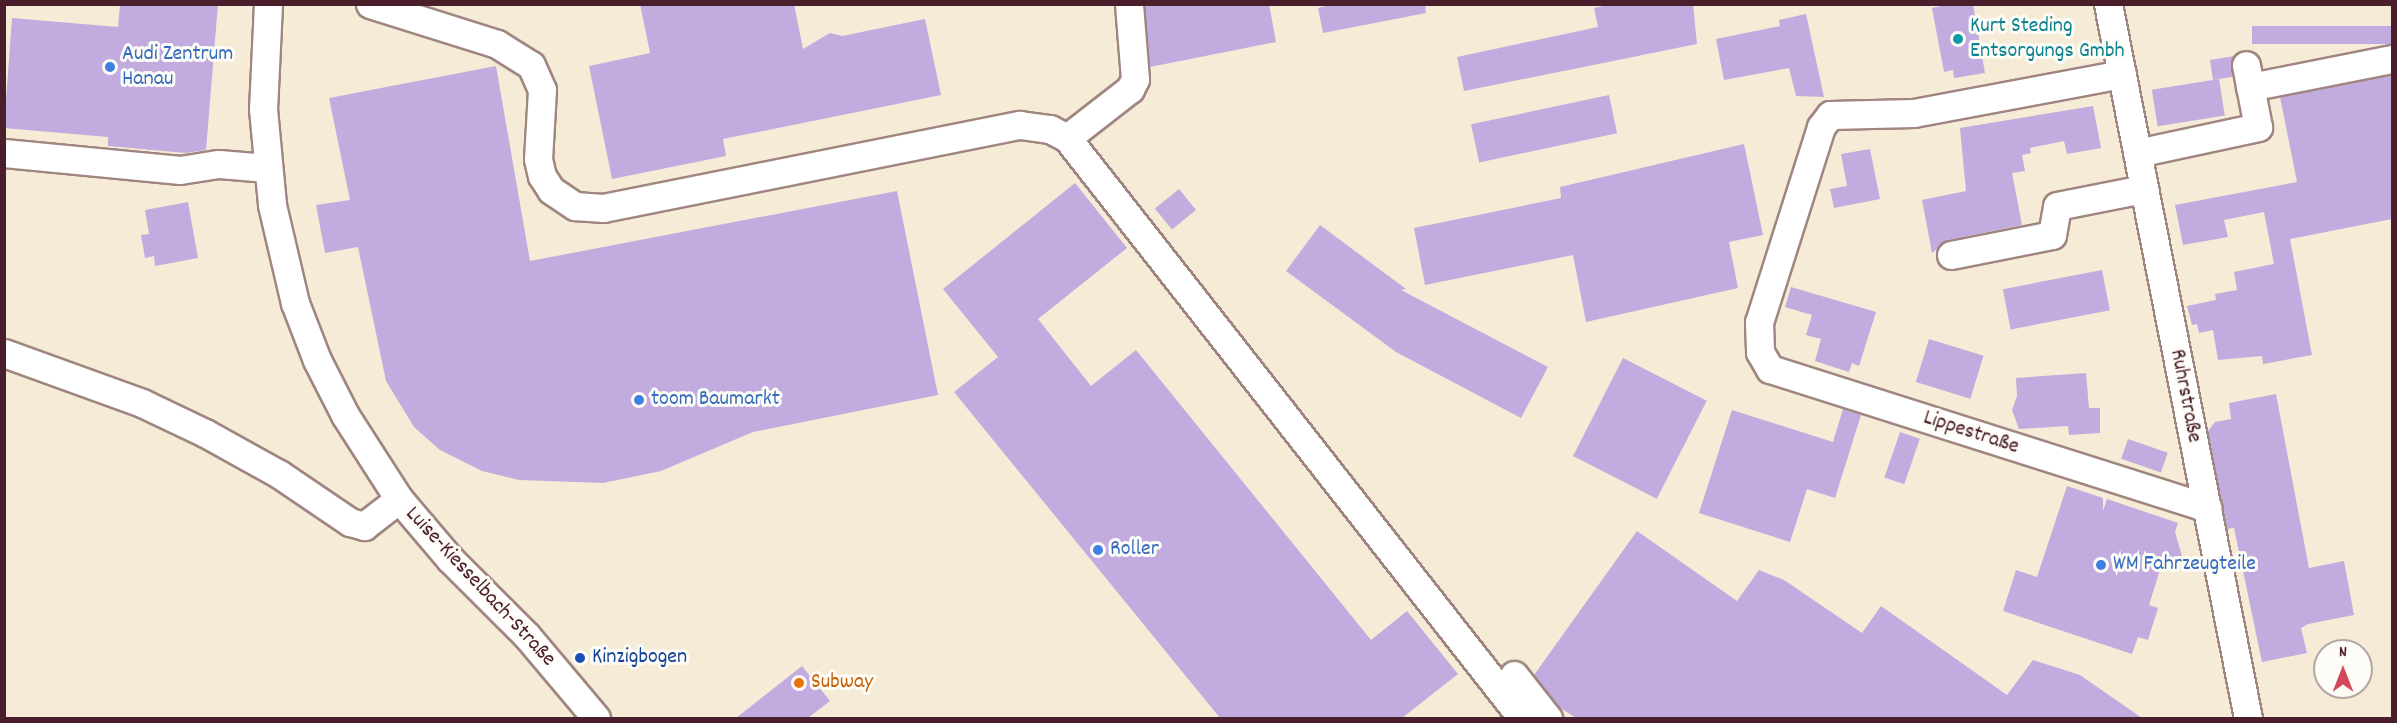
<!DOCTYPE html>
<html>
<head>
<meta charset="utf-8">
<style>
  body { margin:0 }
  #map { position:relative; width:2397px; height:723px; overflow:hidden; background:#f5ebd6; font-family:Dekko,sans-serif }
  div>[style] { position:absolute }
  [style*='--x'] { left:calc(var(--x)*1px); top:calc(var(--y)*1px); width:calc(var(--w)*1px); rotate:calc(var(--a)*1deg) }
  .building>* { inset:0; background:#c2acdf; transform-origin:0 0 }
  .roads { filter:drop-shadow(2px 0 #a08580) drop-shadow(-2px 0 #a08580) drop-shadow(0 2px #a08580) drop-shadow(0 -2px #a08580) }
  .minor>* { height:27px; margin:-13.5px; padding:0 13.5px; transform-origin:13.5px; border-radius:13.5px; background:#fff }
  .dots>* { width:16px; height:16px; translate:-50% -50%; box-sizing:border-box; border:3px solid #fdfcf7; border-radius:50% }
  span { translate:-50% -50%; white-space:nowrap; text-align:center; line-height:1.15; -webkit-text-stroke:6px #fdfcf7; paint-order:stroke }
  .culture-label { font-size:22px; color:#0d838f }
  .left { translate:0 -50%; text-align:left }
  .shop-label { font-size:22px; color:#366cbe }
  .street-label { font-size:22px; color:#4a1f2b }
  .transit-label { font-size:22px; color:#164399 }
  .food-label { font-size:22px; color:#c56008 }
  .frame { position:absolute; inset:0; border:6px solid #4a1f2b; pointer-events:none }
  .north { position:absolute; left:2313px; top:639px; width:60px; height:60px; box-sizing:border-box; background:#fdfcf7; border:2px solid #b5a4a5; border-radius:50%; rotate:0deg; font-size:16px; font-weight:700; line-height:24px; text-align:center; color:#4a1f2b }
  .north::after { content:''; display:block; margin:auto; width:21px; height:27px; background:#d1495b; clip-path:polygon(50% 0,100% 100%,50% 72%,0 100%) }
</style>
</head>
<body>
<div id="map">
  <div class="building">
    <div style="clip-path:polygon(120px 4px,218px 4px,206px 150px,186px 153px,108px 146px,108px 137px,4px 128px,12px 18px,118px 27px)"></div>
    <div style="clip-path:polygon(640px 4px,794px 4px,803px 49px,830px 33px,842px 36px,925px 19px,941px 95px,723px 139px,726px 156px,612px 179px,589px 66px,650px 53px)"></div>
    <div style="clip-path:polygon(1145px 4px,1269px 4px,1276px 42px,1150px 67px)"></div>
    <div style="clip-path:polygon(1335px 4px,1425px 4px,1426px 13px,1323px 33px,1318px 8px)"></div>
    <div style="clip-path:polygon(1613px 4px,1693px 4px,1697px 44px,1464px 91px,1457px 57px,1598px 27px,1594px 8px)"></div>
    <div style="clip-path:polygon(1950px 4px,1973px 4px,1985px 73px,1954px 78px,1953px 70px,1944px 72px,1932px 8px)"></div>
    <div style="clip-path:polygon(1806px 14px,1824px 97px,1796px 96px,1789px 68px,1724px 80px,1716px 39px,1780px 26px,1779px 20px)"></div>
    <div style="left:2392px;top:26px;width:18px;height:140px;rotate:90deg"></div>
    <div style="clip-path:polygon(2234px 56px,2232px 77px,2213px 80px,2210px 60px)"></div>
    <div style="clip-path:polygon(496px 66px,530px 261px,897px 191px,938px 395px,753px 432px,661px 471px,603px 483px,519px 480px,482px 471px,440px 450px,414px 427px,386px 381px,358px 247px,325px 253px,316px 205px,350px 200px,329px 98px)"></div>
    <div style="clip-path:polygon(2392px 75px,2392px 219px,2290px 239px,2312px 355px,2263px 364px,2262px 356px,2218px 360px,2213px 330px,2199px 333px,2197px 324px,2192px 325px,2187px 306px,2216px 300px,2215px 294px,2237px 290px,2234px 272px,2274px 264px,2264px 212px,2224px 220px,2228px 237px,2183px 245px,2175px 205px,2297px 182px,2280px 97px)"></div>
    <div style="left:2219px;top:79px;width:37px;height:68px;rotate:81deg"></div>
    <div style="left:1609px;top:95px;width:39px;height:141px;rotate:78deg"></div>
    <div style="clip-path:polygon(2093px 106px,2101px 148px,2067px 154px,2064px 141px,2030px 148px,2031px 153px,2022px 155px,2025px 171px,2012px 173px,2022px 225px,1948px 240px,1932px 253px,1922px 200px,1966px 191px,1960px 128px)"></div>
    <div style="clip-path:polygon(1744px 144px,1763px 235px,1729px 242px,1738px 288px,1586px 322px,1573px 255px,1425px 285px,1414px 228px,1561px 198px,1560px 187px)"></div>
    <div style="clip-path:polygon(1870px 149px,1880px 199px,1834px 208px,1830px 189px,1847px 186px,1841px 154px)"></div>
    <div style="clip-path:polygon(1075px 183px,1127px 248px,1038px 319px,1091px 386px,1136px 350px,1371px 640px,1407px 611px,1458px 674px,1402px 718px,1220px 718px,954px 392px,998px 357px,943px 289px)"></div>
    <div style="left:1179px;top:189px;width:27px;height:31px;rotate:51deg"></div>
    <div style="clip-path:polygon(188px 202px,198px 258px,155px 266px,154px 256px,145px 258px,141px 235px,149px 234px,145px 210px)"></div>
    <div style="clip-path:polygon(1320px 225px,1406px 289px,1401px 290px,1548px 367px,1521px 418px,1396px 352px,1286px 271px)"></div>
    <div style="left:2102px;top:270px;width:41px;height:101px;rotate:79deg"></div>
    <div style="clip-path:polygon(1791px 287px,1876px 312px,1859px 366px,1852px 363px,1849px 372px,1815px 361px,1821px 339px,1806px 335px,1812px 315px,1785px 307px)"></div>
    <div style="left:1929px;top:339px;width:57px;height:45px;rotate:17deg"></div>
    <div style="left:1623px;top:358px;width:94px;height:110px;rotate:27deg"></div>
    <div style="clip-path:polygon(2086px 373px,2089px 408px,2100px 408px,2100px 433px,2069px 435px,2068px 426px,2019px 429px,2012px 410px,2017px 396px,2016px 378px)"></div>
    <div style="clip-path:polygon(2276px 394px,2309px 568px,2344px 561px,2354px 615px,2308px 624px,2301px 628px,2307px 653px,2262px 662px,2234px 528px,2227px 529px,2208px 431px,2215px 422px,2231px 419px,2229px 403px)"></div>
    <div style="clip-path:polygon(1843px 409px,1861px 415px,1835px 498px,1807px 489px,1790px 542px,1699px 513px,1732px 410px,1833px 442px)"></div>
    <div style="left:1900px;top:432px;width:21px;height:48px;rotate:19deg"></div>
    <div style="left:2128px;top:439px;width:42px;height:21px;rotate:19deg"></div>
    <div style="clip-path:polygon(2067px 486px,2103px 498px,2103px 511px,2107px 499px,2178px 523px,2175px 532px,2182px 556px,2163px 560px,2149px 605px,2158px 608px,2148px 640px,2138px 637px,2132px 654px,2003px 611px,2016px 570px,2037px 577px)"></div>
    <div style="clip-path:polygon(1637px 531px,1737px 601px,1759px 570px,1784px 580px,1862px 633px,1881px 606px,2007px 695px,2033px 660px,2080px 675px,2142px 718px,1576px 718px,1559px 707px,1534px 675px)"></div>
    <div style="clip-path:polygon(802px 666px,830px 701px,808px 718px,736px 718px)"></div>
  </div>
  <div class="roads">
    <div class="minor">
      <div style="--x:268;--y:4;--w:105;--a:92.7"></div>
      <div style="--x:263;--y:109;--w:96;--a:84.6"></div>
      <div style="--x:272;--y:205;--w:101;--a:76.8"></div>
      <div style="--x:295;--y:303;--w:61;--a:68.9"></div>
      <div style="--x:317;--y:360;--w:62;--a:63"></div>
      <div style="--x:345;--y:415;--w:100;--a:57.3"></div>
      <div style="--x:399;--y:499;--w:79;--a:49.6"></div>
      <div style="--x:450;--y:559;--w:109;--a:45"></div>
      <div style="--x:527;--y:636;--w:107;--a:49.9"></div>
      <div style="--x:370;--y:4;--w:133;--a:17.5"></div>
      <div style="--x:497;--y:44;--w:40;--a:32"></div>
      <div style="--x:531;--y:65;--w:27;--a:66"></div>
      <div style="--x:542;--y:90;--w:69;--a:93.3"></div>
      <div style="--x:538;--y:159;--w:17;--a:77"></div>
      <div style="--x:542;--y:176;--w:17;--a:57"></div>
      <div style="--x:551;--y:190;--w:29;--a:34"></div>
      <div style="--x:575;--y:206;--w:28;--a:4"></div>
      <div style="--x:603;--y:208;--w:425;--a:-11.3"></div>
      <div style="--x:1020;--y:125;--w:30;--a:8"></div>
      <div style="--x:1050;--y:129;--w:19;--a:28"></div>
      <div style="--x:1067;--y:138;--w:737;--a:51.89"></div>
      <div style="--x:2108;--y:4;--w:728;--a:78.91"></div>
      <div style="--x:2122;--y:74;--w:212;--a:169.4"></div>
      <div style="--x:1914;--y:113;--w:84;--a:178.6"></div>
      <div style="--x:1830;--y:115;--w:15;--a:127"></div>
      <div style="--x:1821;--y:127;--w:205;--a:107.6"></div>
      <div style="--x:1759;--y:322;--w:30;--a:88"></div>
      <div style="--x:1760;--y:352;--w:20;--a:60"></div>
      <div style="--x:1770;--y:369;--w:459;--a:17.6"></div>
      <div style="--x:2250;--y:87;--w:145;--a:-11.2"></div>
      <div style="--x:1067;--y:138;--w:80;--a:-37.9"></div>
      <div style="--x:1130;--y:89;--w:11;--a:-63"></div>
      <div style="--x:1135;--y:79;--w:75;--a:-94.6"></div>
      <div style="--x:4;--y:153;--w:177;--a:5.5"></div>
      <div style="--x:180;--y:170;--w:39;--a:-9"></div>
      <div style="--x:219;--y:164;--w:48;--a:4.8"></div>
      <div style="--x:2137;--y:153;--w:124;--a:-12.1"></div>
      <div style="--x:2258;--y:127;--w:63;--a:-101"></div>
      <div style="--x:1951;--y:255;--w:103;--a:-11.2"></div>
      <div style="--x:2052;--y:235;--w:29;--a:-80"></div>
      <div style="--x:2057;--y:206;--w:89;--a:-11.1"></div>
      <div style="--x:4;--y:353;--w:147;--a:19.9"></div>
      <div style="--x:142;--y:403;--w:70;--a:25.5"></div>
      <div style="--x:205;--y:433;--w:85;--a:29"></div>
      <div style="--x:279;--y:474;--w:86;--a:34.1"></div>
      <div style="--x:350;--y:522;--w:15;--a:16"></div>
      <div style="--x:364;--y:526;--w:44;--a:-37.6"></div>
      <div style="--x:1514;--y:675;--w:55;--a:51.7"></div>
    </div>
  </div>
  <div class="dots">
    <div style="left:1958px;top:39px;background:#0f9aa8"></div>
    <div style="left:110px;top:67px;background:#3f7fe0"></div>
    <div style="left:639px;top:400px;background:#3f7fe0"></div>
    <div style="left:1098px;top:550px;background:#3f7fe0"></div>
    <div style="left:2101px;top:565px;background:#3f7fe0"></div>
    <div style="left:580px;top:658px;background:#1a4fb4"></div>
    <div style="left:799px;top:683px;background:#e8710a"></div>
  </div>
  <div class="culture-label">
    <span class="left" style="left:1970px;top:39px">Kurt Steding<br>Entsorgungs Gmbh</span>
  </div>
  <div class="shop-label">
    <span class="left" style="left:122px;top:67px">Audi Zentrum<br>Hanau</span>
    <span class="left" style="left:651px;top:400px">toom Baumarkt</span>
    <span class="left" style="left:1110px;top:550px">Roller</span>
    <span class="left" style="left:2113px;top:565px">WM Fahrzeugteile</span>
  </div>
  <div class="street-label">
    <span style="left:2185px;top:396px;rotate:79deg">Ruhrstraße</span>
    <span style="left:1971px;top:433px;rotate:18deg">Lippestraße</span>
    <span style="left:480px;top:587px;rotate:47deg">Luise-Kiesselbach-Straße</span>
  </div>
  <div class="transit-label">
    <span class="left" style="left:592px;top:658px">Kinzigbogen</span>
  </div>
  <div class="food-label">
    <span class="left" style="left:811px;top:683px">Subway</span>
  </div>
  <div class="frame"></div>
  <div class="north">N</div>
</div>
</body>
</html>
